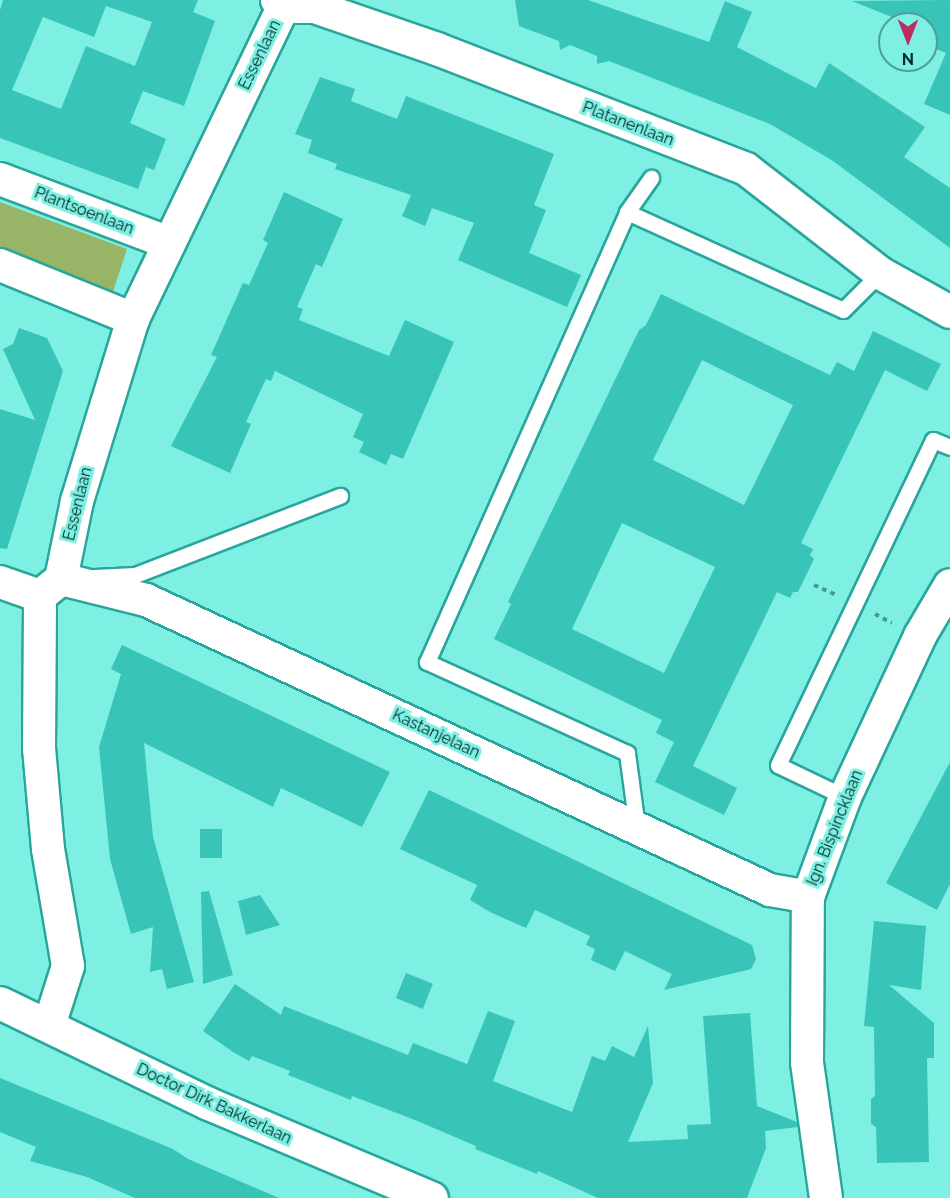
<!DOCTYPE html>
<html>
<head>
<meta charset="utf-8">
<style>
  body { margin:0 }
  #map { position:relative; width:950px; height:1198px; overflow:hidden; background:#7ef0e3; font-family:Raleway,sans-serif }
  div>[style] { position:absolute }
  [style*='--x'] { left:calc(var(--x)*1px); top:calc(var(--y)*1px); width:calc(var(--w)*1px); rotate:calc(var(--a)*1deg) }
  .green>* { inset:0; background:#97b467 }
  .building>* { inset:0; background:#38c4b7; transform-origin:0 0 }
  .path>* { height:4px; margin-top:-2px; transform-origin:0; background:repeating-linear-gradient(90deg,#47988f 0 4.5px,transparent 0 9px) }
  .roads { filter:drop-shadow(2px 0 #28a69b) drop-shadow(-2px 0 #28a69b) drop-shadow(0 2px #28a69b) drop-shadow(0 -2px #28a69b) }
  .service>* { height:15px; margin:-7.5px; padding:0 7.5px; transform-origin:7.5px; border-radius:7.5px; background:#fff }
  .minor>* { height:32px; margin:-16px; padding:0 16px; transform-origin:16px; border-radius:16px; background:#fff }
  span { translate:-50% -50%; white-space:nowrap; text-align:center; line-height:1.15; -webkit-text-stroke:6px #7ef0e3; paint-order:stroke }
  .street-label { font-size:16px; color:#012824 }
  .north { position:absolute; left:878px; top:12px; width:60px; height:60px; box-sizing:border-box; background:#7ef0e3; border:2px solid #4ca097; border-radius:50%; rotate:180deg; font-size:16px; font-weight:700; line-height:24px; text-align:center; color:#012824 }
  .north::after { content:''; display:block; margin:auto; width:21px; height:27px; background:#bc2e5e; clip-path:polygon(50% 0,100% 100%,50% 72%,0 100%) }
</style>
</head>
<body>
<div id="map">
  <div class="green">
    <div style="clip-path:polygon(0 202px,127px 249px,110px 301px,0 255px)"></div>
  </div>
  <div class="building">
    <div style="clip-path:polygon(evenodd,3px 0,198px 0,193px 12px,215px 21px,184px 106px,143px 91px,130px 123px,166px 139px,154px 170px,146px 167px,138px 189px,0 138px,0 10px,3px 0,106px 6px,152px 22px,135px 66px,86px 46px,61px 109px,12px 90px,43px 17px,94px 37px,106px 6px)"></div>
    <div style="clip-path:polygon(515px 0,588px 0,709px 42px,725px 1px,752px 12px,737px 47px,816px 88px,829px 63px,925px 127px,904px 157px,950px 188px,950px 248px,833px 161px,770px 124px,609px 61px,597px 64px,597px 56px,570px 45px,560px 50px,559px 41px,519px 26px)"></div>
    <div style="clip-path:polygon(950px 0,950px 115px,924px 104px,946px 53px,926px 45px,926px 24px,909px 24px,852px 1px)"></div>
    <div style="clip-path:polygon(320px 77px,355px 89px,351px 101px,397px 119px,406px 96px,554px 154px,534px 205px,546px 210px,529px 253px,581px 275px,567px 307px,458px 260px,474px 223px,432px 208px,425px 226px,402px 216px,411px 195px,335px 169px,337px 164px,308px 153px,312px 140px,295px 134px)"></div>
    <div style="clip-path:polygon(284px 192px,343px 219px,322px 267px,316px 264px,297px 307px,303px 309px,299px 320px,389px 356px,405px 320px,454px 342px,403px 459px,391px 454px,386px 465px,359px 452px,364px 442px,353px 437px,363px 414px,275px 371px,271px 381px,266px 379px,246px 422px,251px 424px,230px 473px,171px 446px,217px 357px,211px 355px,243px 283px,249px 285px,268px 243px,263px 240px)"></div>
    <div style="clip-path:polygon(evenodd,661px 294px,830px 375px,837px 362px,854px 371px,873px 331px,941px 364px,927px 391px,885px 370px,801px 543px,813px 549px,810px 555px,814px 559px,798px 592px,793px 592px,790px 598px,777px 592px,693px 766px,737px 788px,724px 815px,655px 782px,674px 742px,656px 733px,662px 720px,494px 639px,511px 604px,508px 602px,639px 330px,646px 325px,661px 294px,702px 360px,793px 405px,744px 505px,653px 460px,702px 360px,661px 294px,622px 523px,715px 567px,664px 673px,572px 629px,622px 523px)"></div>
    <div style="clip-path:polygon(19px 328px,47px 338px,63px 371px,7px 549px,0 548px,0 409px,35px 420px,3px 349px,13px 344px)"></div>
    <div style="clip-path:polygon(122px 645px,390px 772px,362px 827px,281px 788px,273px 807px,144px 743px,153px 837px,194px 982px,167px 989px,162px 969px,150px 972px,153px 927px,131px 934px,110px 859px,99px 747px,121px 674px,111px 669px)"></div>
    <div style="clip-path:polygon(950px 762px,950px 884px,937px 910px,886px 883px)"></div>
    <div style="clip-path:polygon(429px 790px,752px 945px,756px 959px,751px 969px,664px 990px,672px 974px,625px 951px,615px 971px,591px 960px,595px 949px,586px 945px,590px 936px,535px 910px,526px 928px,490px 912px,470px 900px,477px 885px,400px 849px)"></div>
    <div style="left:222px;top:829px;width:29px;height:22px;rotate:90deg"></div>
    <div style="clip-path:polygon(209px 891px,233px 975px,203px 984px,201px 892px)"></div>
    <div style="clip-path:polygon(260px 895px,280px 925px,246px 935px,238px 901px)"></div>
    <div style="clip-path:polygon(874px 921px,926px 926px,921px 990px,889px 985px,934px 1023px,934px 1058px,927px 1058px,929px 1162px,877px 1163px,876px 1127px,871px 1124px,871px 1099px,875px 1096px,874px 1027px,864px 1026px)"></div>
    <div style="left:406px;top:973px;width:29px;height:27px;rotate:22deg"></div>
    <div style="clip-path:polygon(235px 984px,281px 1015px,284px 1006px,408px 1055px,413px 1043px,467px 1064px,488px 1011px,515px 1021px,493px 1081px,572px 1112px,592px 1056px,605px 1061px,612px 1046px,634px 1057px,648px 1026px,653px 1083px,628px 1142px,688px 1139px,687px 1125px,711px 1124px,703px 1016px,750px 1013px,757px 1106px,797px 1122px,798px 1127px,765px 1131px,766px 1148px,747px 1198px,598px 1198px,538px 1171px,537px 1174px,475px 1149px,476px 1146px,415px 1120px,352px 1096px,351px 1100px,288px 1075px,290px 1071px,252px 1056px,249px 1061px,233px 1052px,203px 1031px)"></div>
    <div style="clip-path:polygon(0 1078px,173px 1149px,188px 1159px,279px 1198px,135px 1198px,87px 1177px,30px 1161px,36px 1147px,0 1132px)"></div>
  </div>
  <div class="path">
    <div style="--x:814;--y:585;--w:24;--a:24"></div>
    <div style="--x:875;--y:614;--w:19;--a:28"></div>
  </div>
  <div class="roads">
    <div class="service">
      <div style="--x:627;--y:212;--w:42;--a:-54.8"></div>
      <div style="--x:94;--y:577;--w:41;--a:-2.8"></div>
      <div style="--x:135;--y:575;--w:220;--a:-21.1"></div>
      <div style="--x:845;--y:797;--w:74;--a:-154.5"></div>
      <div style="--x:778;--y:765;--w:360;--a:-64.5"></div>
      <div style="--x:933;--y:440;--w:18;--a:22"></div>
      <div style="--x:637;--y:827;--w:75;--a:-97.7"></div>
      <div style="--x:627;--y:753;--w:220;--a:-155.5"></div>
      <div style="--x:427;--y:662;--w:492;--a:-66"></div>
      <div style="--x:627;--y:212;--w:237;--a:24.4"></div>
      <div style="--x:843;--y:310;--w:52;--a:-45"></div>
    </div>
    <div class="minor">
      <div style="--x:277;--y:0;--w:9;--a:49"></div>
      <div style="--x:283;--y:7;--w:32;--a:0"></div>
      <div style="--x:315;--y:7;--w:129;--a:19"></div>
      <div style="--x:437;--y:49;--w:331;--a:21.2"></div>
      <div style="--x:746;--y:169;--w:170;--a:37.8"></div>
      <div style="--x:880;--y:273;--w:80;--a:29.1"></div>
      <div style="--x:0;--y:179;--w:181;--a:20.7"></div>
      <div style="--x:0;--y:265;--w:144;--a:22.1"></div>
      <div style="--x:61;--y:579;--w:88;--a:13.9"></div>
      <div style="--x:146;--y:600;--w:688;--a:24.93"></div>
      <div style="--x:770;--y:890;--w:39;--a:10"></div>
      <div style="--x:0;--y:582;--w:42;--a:19.3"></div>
      <div style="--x:0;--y:1003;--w:232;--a:25.8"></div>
      <div style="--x:209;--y:1104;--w:242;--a:22.9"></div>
      <div style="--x:49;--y:1026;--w:63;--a:-72.4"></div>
      <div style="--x:68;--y:966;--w:119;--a:-99.7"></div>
      <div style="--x:48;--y:849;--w:101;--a:-95.1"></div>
      <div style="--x:39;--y:748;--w:152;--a:-89.6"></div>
      <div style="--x:40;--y:596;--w:27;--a:-39"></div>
      <div style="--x:61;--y:579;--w:80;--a:-78.4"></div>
      <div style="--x:77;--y:501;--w:190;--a:-72.9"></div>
      <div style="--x:133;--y:319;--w:346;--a:-64.3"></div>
      <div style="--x:826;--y:1198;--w:137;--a:-98"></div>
      <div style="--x:807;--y:1062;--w:165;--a:-89.7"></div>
      <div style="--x:808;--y:897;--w:107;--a:-69.7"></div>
      <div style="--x:845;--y:797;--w:178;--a:-65"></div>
      <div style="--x:920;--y:636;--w:59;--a:-59.5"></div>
    </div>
  </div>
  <div class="street-label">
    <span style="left:260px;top:55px;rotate:-64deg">Essenlaan</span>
    <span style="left:628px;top:124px;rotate:21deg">Platanenlaan</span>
    <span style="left:84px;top:211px;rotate:21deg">Plantsoenlaan</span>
    <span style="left:78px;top:504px;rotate:-76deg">Essenlaan</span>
    <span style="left:436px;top:734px;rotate:25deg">Kastanjelaan</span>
    <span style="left:835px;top:828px;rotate:-68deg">Ign. Bispincklaan</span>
    <span style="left:214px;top:1104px;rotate:25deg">Doctor Dirk Bakkerlaan</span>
  </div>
  <div class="north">N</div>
</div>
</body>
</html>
